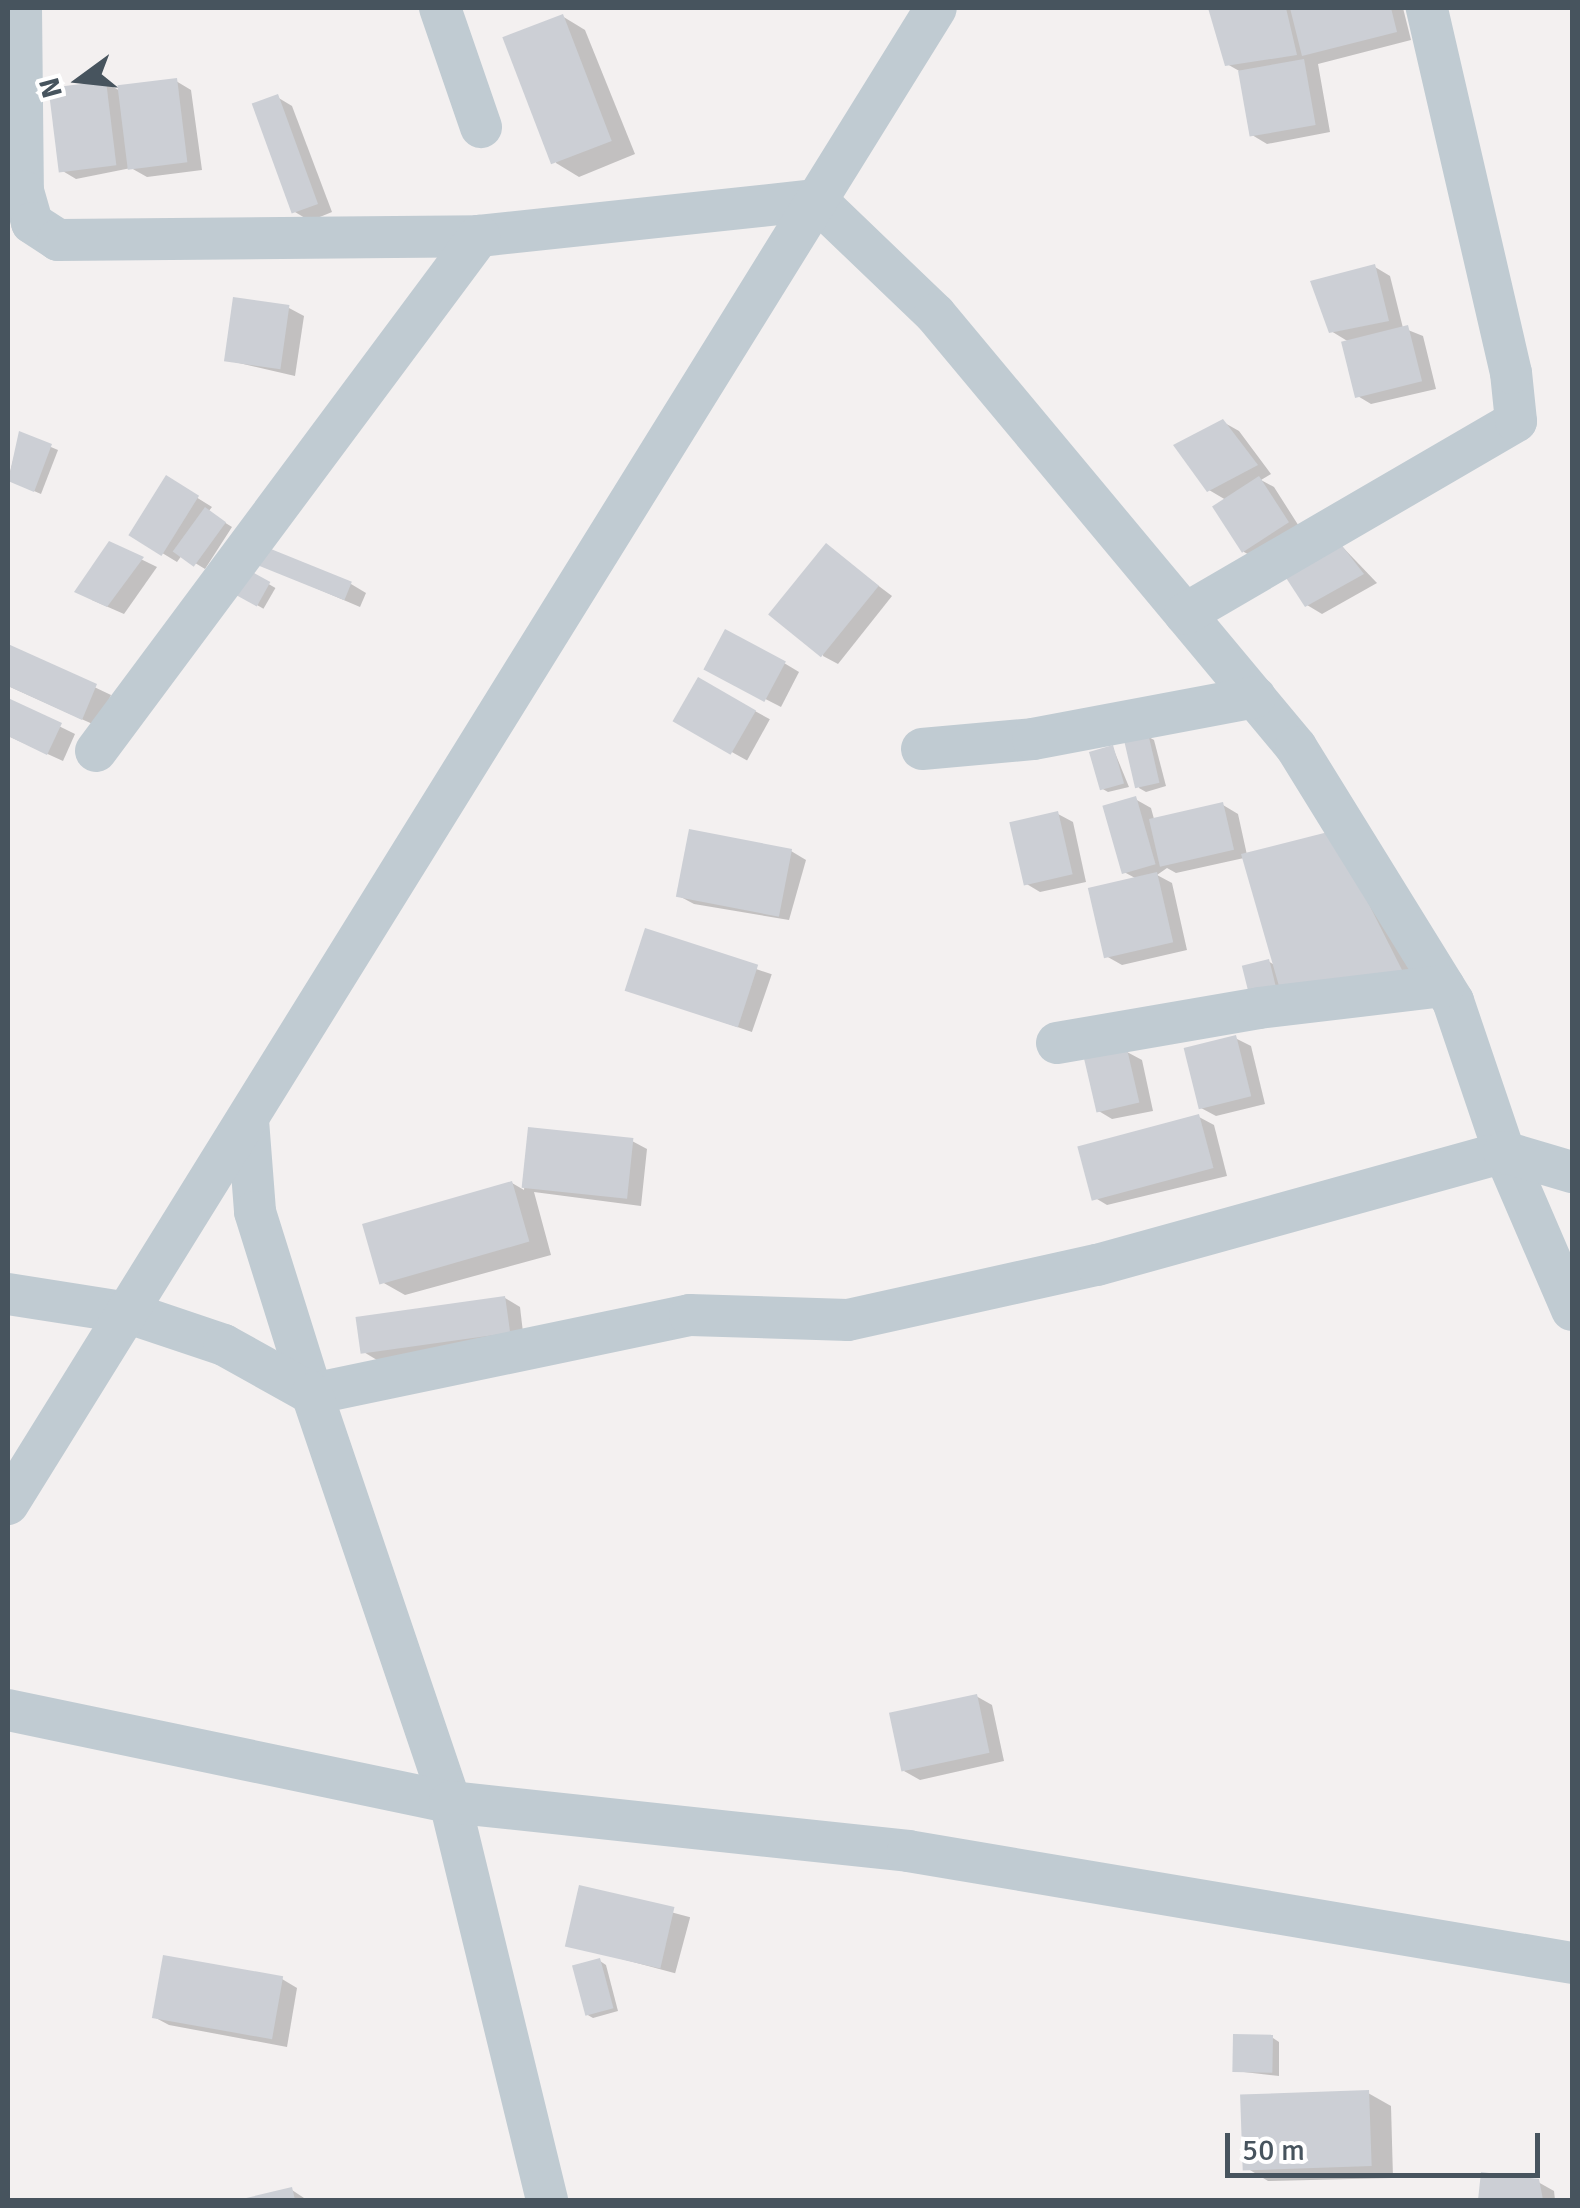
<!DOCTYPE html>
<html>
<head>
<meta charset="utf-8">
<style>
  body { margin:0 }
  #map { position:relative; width:1580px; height:2208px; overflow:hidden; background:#f3f0f0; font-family:Signika,sans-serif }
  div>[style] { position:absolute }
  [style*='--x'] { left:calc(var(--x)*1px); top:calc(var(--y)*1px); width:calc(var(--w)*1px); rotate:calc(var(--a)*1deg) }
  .shadow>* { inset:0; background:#0003; transform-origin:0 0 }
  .building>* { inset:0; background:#cccfd5; transform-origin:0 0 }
  .street>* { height:42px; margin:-21px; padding:0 21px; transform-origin:21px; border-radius:21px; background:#c0cbd2 }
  span { translate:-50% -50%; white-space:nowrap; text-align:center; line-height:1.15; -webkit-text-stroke:8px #fff; paint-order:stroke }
  .frame { position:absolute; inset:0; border:10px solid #47545e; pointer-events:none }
  .north { position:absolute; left:30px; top:30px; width:100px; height:100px; -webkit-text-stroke:8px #fff; paint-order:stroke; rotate:255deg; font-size:28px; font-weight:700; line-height:40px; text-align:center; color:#47545e }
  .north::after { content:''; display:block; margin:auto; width:35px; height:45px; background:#47545e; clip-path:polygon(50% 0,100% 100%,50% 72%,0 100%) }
  .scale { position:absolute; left:1225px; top:2133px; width:315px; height:45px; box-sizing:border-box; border:5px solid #47545e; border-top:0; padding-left:12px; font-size:30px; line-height:35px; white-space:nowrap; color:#47545e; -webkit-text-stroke:8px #fff; paint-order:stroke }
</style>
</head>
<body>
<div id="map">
  <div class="shadow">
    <div style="clip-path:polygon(1211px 8px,1403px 8px,1411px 40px,1318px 64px,1330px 132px,1267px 144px,1252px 135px,1241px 72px,1227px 64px)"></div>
    <div style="clip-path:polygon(562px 16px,585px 30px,635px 154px,579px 177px,556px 163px)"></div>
    <div style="clip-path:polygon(176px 81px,191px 90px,202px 170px,147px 177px,131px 168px,76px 179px,61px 170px,106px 83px,122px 92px)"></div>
    <div style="clip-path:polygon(277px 97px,292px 106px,332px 212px,310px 221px,295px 212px)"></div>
    <div style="clip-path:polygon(1375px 267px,1390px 276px,1403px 328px,1423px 336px,1436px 389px,1371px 404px,1356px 395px,1349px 342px,1331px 331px)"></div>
    <div style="clip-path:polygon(289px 308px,304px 316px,295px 376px,226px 360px)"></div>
    <div style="clip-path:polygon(1223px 422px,1239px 431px,1271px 474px,1261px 480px,1274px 487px,1302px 531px,1259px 560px,1244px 552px,1226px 500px,1209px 490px)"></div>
    <div style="clip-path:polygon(20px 434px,58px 450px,41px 494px,8px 480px)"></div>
    <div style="clip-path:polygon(167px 479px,212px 507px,208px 512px,232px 527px,205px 569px,182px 555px,177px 562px,131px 534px)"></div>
    <div style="clip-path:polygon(1333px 537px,1377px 583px,1322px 614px,1307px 605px)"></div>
    <div style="clip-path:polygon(110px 544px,157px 567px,124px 614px,92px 600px)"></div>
    <div style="clip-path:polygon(827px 547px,892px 596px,838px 664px,823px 656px)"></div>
    <div style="clip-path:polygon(257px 563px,351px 584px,366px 593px,360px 607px)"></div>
    <div style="left:246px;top:571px;width:34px;height:24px;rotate:30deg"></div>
    <div style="clip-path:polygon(8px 646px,111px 695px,97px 726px,8px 686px)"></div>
    <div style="clip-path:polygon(784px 663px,799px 672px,781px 707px,723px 677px)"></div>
    <div style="left:699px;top:680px;width:81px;height:47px;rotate:29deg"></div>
    <div style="clip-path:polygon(8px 701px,75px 734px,63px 761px,8px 736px)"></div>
    <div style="clip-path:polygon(1147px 736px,1154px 740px,1166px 786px,1146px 792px,1139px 788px)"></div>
    <div style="clip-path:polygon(1113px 748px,1129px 787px,1108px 792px,1101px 788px)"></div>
    <div style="clip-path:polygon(1135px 799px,1151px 808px,1154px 819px,1223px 805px,1238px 814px,1247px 855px,1355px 847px,1424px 982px,1259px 996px,1268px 961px,1276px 966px,1244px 858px,1176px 873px,1167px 868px,1157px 875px,1172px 883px,1187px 950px,1122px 965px,1106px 956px,1137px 879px,1124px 872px)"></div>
    <div style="clip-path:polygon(1058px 814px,1073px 822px,1086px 882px,1040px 892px,1025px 883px)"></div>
    <div style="clip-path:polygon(791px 851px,806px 860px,789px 920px,694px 904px,679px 896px)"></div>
    <div style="left:646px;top:931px;width:133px;height:61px;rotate:19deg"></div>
    <div style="clip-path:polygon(1235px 1038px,1251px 1046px,1265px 1104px,1216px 1116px,1201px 1108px)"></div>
    <div style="clip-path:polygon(1127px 1052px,1142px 1060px,1153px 1111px,1112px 1119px,1097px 1110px)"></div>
    <div style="clip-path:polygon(1199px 1117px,1214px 1125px,1227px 1176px,1107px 1205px,1092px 1196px)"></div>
    <div style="clip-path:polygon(530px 1130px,632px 1141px,647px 1149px,641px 1206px,534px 1192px,551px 1255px,405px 1295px,382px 1282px,512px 1183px,524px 1190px)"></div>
    <div style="clip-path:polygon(505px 1298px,520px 1307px,524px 1341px,377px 1360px,362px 1351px)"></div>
    <div style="clip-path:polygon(976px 1696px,992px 1705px,1004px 1761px,920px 1780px,904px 1771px)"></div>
    <div style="left:581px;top:1888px;width:113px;height:58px;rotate:15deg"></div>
    <div style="clip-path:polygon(600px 1961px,606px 1965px,618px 2011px,593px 2018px,586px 2014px)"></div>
    <div style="clip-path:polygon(282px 1979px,297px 1988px,287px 2047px,169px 2025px,154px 2017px)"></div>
    <div style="clip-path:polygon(1273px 2038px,1279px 2042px,1279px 2076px,1235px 2071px)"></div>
    <div style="clip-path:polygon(1368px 2093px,1391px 2106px,1393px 2178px,1268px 2181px,1245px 2167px)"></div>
    <div style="clip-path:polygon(1484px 2175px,1538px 2182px,1554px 2191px,1555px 2200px,1481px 2200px)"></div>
    <div style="clip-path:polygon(292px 2190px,307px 2200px,247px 2200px)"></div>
  </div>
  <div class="building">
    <div style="clip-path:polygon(1208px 8px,1286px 8px,1297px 55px,1225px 66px)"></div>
    <div style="clip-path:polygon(1290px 8px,1391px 8px,1397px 32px,1302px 56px)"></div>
    <div style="left:563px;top:14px;width:136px;height:65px;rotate:69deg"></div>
    <div style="left:1304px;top:59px;width:67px;height:67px;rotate:80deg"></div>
    <div style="left:177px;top:78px;width:85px;height:60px;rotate:83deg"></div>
    <div style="left:106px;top:81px;width:85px;height:58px;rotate:83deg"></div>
    <div style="left:278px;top:94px;width:117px;height:28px;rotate:70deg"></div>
    <div style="clip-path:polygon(1375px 264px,1389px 321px,1329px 333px,1310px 281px)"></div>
    <div style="left:233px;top:297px;width:57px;height:65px;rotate:8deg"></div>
    <div style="left:1408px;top:325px;width:58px;height:69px;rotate:76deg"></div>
    <div style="clip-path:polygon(1223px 419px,1258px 465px,1207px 492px,1173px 445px)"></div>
    <div style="clip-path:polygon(19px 431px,52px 444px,34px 492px,8px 481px)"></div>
    <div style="left:166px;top:475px;width:39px;height:71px;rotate:32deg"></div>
    <div style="left:1259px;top:476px;width:55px;height:56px;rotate:57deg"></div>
    <div style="left:205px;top:507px;width:26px;height:55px;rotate:36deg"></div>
    <div style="clip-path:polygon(1333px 534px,1364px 574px,1305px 607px,1277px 564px)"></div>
    <div style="clip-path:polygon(109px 541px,144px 557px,107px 607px,74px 592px)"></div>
    <div style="left:826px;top:543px;width:68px;height:92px;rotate:39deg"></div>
    <div style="left:261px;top:545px;width:98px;height:20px;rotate:22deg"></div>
    <div style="left:245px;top:568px;width:29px;height:28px;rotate:29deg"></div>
    <div style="left:725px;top:629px;width:69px;height:46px;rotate:28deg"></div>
    <div style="clip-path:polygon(8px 644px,97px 684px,82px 720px,8px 686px)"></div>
    <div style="left:698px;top:677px;width:67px;height:51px;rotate:30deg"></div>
    <div style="clip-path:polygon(8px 698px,62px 723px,47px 755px,8px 736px)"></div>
    <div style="left:1148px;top:733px;width:51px;height:25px;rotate:77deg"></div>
    <div style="left:1113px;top:745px;width:40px;height:25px;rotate:74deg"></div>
    <div style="left:1136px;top:796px;width:71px;height:35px;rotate:74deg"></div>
    <div style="left:1223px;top:802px;width:49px;height:76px;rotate:77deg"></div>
    <div style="left:1058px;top:811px;width:65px;height:50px;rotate:77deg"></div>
    <div style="left:689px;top:829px;width:105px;height:69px;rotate:11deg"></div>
    <div style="clip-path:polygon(1332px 831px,1402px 970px,1281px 993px,1241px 854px)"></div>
    <div style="left:1157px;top:872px;width:72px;height:71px;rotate:77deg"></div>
    <div style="left:645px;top:928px;width:119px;height:66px;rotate:18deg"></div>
    <div style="left:1269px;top:959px;width:29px;height:28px;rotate:76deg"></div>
    <div style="left:1236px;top:1035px;width:63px;height:54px;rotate:76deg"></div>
    <div style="left:1127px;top:1049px;width:55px;height:44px;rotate:77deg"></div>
    <div style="left:1199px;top:1114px;width:56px;height:126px;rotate:75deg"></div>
    <div style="left:528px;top:1127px;width:106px;height:61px;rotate:6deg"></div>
    <div style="left:512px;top:1181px;width:63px;height:156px;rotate:74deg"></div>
    <div style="left:505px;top:1296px;width:37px;height:151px;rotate:82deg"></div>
    <div style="left:977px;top:1694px;width:60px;height:90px;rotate:78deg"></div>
    <div style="left:579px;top:1885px;width:98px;height:63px;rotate:13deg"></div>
    <div style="left:163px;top:1955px;width:122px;height:64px;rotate:10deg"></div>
    <div style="left:600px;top:1958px;width:52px;height:29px;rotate:75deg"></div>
    <div style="left:1233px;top:2034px;width:40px;height:38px;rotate:1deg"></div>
    <div style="left:1369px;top:2090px;width:76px;height:129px;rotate:88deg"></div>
    <div style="clip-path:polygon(1481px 2172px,1539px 2179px,1543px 2200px,1478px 2200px)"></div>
    <div style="clip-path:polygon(292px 2187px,295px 2200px,243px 2200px,242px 2199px)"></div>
  </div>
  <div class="street">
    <div style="--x:21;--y:8;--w:183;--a:89.4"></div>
    <div style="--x:23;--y:191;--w:33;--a:74"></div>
    <div style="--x:32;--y:223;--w:31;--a:33"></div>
    <div style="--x:58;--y:240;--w:421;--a:-0.5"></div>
    <div style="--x:479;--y:236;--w:339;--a:-6.1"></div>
    <div style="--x:816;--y:200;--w:165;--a:43.8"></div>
    <div style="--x:935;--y:314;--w:564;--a:50.18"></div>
    <div style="--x:1296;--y:747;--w:299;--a:58.3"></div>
    <div style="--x:1453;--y:1001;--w:159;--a:71.3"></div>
    <div style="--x:1504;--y:1152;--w:172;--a:66.7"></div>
    <div style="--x:440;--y:8;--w:126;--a:71"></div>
    <div style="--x:1185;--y:614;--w:383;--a:-30.2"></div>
    <div style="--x:1516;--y:421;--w:48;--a:-95.9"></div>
    <div style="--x:1511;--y:373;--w:375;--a:-103"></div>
    <div style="--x:922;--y:749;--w:111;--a:-5.1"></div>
    <div style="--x:1033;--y:739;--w:226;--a:-10.7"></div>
    <div style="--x:96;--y:751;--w:642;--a:-53.36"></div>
    <div style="--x:1057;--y:1043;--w:205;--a:-9.8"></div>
    <div style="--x:1259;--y:1008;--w:186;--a:-6.8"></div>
    <div style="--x:248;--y:1120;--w:92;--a:85.6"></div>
    <div style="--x:255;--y:1212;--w:191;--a:72.6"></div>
    <div style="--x:312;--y:1394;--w:386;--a:-11.8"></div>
    <div style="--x:690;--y:1315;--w:158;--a:1.8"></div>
    <div style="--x:848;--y:1320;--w:255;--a:-12.5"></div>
    <div style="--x:1097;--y:1265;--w:422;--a:-15.5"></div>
    <div style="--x:1504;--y:1152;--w:71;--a:16.4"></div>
    <div style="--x:8;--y:1294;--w:122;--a:8.9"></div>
    <div style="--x:129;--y:1313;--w:100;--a:18.6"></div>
    <div style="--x:224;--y:1345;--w:101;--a:29.1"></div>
    <div style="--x:312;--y:1394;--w:431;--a:71.3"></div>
    <div style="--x:450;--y:1802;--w:410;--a:76.3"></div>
    <div style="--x:8;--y:1504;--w:1760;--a:-58.19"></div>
    <div style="--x:8;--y:1710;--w:451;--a:11.8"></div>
    <div style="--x:450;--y:1802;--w:461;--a:6.1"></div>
    <div style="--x:908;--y:1851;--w:673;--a:9.57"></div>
  </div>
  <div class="frame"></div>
  <div class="north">N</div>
  <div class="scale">50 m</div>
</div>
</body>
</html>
